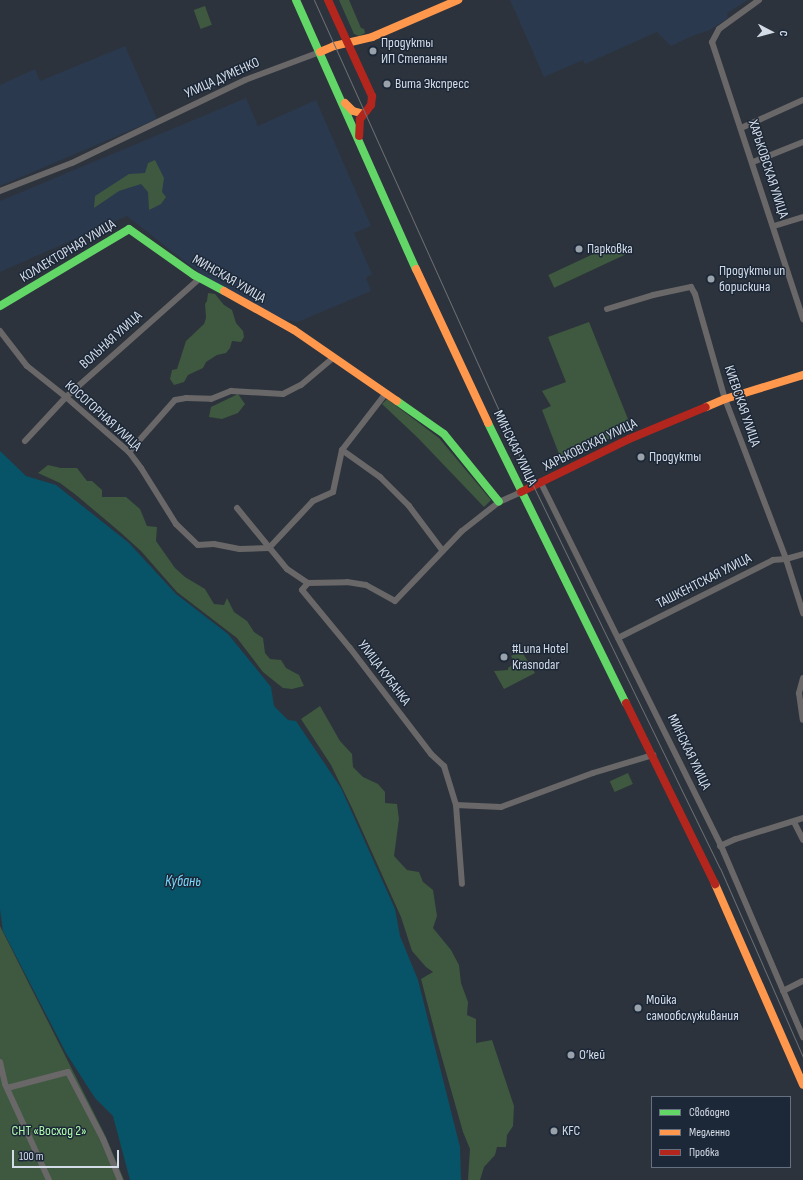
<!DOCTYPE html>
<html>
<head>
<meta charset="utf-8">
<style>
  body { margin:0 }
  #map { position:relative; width:803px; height:1180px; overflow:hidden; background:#2c333c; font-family:"Sofia Sans Condensed",sans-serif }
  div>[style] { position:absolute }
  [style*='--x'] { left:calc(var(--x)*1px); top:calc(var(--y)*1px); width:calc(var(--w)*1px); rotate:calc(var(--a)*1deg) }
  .built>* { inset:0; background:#2a394d }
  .green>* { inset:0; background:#3e593f; transform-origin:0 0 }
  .water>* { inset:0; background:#075469 }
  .street>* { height:6px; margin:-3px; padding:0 3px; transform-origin:3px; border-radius:3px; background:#696767 }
  .fast>* { height:8px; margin:-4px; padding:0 4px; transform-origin:4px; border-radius:4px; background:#63d668 }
  .slow>* { height:8px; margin:-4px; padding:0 4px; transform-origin:4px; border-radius:4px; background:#ff974d }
  .jam>* { height:8px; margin:-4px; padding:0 4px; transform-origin:4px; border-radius:4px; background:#b3261e }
  .tram>* { height:1px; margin:-0.5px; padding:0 0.5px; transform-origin:0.5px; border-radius:0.5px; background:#6c6e72 }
  .dots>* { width:11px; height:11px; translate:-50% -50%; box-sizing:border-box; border:2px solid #1c2838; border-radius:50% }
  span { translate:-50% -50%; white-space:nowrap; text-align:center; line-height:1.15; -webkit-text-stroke:3px #1c2838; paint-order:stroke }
  .poi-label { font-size:14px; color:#d4dce7 }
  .left { translate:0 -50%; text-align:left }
  .street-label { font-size:14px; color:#d4dce7 }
  .park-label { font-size:14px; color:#b1faad }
  .water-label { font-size:15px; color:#79d9fb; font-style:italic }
  .legend { position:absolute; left:651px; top:1096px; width:140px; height:72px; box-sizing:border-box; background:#1c2838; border:1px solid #66707e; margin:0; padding:5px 7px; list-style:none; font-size:12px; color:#d4dce7 }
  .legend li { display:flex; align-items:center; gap:8px; height:20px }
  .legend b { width:20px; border:1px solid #66707e }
  .north { position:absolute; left:751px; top:12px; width:40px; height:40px; -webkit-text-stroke:3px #1c2838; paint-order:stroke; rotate:96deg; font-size:11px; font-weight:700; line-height:16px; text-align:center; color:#d4dce7 }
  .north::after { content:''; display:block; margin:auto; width:14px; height:18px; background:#d4dce7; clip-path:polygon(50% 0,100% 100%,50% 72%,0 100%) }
  .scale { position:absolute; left:12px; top:1150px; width:107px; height:18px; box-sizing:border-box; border:2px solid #d4dce7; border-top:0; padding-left:5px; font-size:12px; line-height:14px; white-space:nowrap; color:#d4dce7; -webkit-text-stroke:3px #1c2838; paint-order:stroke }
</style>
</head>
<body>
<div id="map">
  <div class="built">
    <div style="clip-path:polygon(510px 0,748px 0,727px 13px,728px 18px,710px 30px,692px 36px,671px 46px,657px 32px,585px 64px,583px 60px,544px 77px)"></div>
    <div style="clip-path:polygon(125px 46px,157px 119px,0 186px,0 85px,35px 69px,40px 81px)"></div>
    <div style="clip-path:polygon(246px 98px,258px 126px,316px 100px,371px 226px,354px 233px,372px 274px,366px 278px,371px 291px,298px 322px,281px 319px,206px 278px,127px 216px,0 272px,0 201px)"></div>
  </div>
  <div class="green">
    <div style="clip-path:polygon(339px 0,349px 0,361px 28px,364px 29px,365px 33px,359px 36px,354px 34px)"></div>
    <div style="left:205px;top:6px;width:20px;height:12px;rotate:70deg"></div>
    <div style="clip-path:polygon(155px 160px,164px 178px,162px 192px,166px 197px,161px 204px,149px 210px,148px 192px,141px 184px,119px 191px,94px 208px,95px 196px,129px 174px,145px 173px,148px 163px)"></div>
    <div style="left:619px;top:242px;width:14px;height:78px;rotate:65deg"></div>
    <div style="clip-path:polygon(208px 293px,215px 294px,224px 305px,232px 310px,236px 323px,243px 331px,244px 337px,241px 342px,232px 341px,230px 348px,226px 353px,217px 355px,206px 362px,203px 368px,188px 375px,184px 382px,174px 385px,170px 379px,172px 370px,177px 369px,186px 341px,204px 324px,206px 318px,205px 304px,207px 301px)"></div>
    <div style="clip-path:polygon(589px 322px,632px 429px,561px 459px,542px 410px,551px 406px,542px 391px,566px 382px,548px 337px)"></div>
    <div style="clip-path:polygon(238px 394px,245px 404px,238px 413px,222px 419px,209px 417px,211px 407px)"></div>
    <div style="clip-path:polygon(387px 399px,439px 438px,491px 500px,484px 507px,418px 438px,382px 404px)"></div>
    <div style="clip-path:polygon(48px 465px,61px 468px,77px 468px,87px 481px,92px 481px,102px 490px,102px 497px,126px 497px,140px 509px,147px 526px,157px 527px,156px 541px,175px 568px,185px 577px,205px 589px,214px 604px,224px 605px,227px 598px,234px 612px,247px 621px,254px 632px,263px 638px,265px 653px,270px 659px,281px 660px,286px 668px,299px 675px,304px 686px,292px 689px,283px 688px,263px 672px,237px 638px,177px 592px,141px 551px,120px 532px,76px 495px,60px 483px,38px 473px)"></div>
    <div style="clip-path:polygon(521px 650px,535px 673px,504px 689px,494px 671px,508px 670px,508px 668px,515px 663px,511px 656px)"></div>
    <div style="clip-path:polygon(320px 706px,340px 741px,352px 754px,353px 767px,363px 777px,378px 784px,385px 792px,385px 803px,397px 804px,399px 819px,394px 856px,407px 870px,419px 872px,423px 882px,433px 890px,437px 916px,433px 928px,451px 950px,459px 965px,461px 983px,468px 1002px,467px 1015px,476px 1019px,476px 1043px,492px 1040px,514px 1106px,513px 1126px,507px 1135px,506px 1147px,497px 1147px,495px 1155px,484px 1167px,480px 1180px,468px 1180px,470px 1149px,463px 1132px,438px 1044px,421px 979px,433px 972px,426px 967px,412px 951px,401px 917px,352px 808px,331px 765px,301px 719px)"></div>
    <div style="left:628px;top:773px;width:12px;height:20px;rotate:66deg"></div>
    <div style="clip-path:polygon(0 926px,106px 1137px,124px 1180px,0 1180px)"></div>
  </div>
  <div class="water">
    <div style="clip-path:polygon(0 451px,26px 476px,56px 485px,129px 543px,176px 594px,228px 634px,271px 687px,274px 706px,288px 720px,296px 721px,341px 788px,395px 909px,400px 936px,418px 980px,460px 1147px,461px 1180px,130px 1180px,113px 1116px,95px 1098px,66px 1053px,3px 931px,0 909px)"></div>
  </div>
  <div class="street">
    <div style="--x:759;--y:0;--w:49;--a:144.1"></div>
    <div style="--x:719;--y:29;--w:15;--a:118"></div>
    <div style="--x:712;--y:42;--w:292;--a:71.8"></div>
    <div style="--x:741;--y:128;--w:68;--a:-24.3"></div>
    <div style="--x:753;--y:162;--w:54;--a:-21.8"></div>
    <div style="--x:0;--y:191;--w:77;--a:-21.3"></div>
    <div style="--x:72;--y:163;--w:192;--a:-25.6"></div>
    <div style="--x:245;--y:80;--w:80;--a:-20.5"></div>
    <div style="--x:774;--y:226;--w:30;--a:-17"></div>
    <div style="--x:607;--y:309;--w:48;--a:-16.9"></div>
    <div style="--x:653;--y:295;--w:39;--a:-12"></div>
    <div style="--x:691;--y:287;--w:8;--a:60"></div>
    <div style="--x:695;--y:294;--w:109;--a:74.1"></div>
    <div style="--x:725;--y:399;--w:171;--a:69.1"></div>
    <div style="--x:786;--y:559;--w:57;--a:72.5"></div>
    <div style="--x:0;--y:331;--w:44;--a:52.4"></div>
    <div style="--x:27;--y:366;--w:50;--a:38.5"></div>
    <div style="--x:66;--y:397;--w:84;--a:41.1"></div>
    <div style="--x:129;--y:452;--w:20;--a:53"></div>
    <div style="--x:141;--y:468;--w:66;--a:58"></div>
    <div style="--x:176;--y:524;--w:30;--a:44"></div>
    <div style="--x:198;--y:545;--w:16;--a:-4"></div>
    <div style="--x:214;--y:544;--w:26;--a:11"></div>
    <div style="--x:240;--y:549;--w:29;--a:-2"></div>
    <div style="--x:269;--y:548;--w:64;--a:-46.9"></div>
    <div style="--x:313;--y:501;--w:22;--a:-24"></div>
    <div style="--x:333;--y:492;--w:43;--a:-77.9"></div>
    <div style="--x:342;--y:450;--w:72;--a:-52.3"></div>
    <div style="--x:25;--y:441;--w:60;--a:-47"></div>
    <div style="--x:66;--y:397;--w:179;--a:-41.6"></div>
    <div style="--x:342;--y:450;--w:47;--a:35.4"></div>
    <div style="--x:380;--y:477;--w:41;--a:45"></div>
    <div style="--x:409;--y:506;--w:55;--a:53.1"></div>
    <div style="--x:129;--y:452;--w:69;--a:-48.5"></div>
    <div style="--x:175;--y:400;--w:11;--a:-10"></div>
    <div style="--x:186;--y:398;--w:25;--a:2"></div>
    <div style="--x:211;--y:399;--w:22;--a:-22"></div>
    <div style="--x:231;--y:391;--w:52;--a:3.3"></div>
    <div style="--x:283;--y:394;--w:20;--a:-27"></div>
    <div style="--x:301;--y:385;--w:43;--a:-40.3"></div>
    <div style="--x:541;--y:483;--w:407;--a:63.6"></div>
    <div style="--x:722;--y:848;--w:206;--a:66.8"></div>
    <div style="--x:237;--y:508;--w:79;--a:50.7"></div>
    <div style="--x:287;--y:569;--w:25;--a:34"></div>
    <div style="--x:308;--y:583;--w:9;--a:131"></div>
    <div style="--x:302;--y:590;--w:75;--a:50.4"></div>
    <div style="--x:350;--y:648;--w:133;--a:52.6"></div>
    <div style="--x:431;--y:754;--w:18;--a:43"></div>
    <div style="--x:444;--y:766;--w:41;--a:72.9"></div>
    <div style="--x:456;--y:805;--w:79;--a:85.7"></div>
    <div style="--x:308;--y:583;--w:39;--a:-1"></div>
    <div style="--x:347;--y:582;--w:19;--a:9"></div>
    <div style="--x:366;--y:585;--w:33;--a:29"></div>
    <div style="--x:395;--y:601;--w:97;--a:-46.3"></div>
    <div style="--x:462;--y:531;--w:47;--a:-38.1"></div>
    <div style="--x:499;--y:502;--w:24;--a:-24"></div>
    <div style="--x:618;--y:638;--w:174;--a:-26.7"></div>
    <div style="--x:773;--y:560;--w:13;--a:-4"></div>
    <div style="--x:786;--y:559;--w:18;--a:-16"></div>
    <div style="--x:803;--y:678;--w:16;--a:105"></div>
    <div style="--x:799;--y:693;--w:27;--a:82"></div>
    <div style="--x:456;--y:805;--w:45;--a:2.5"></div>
    <div style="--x:501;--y:807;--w:98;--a:-20.3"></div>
    <div style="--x:593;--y:773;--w:63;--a:-16.7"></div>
    <div style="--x:794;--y:822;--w:20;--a:63"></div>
    <div style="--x:720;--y:846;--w:17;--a:-24"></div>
    <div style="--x:736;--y:839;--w:70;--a:-17.4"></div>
    <div style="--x:783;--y:991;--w:22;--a:-27"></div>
    <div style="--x:0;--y:1062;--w:23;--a:77"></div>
    <div style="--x:5;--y:1084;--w:106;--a:65.4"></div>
    <div style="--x:7;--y:1088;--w:63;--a:-14.7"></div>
    <div style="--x:68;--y:1072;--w:76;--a:62.4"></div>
    <div style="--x:103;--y:1139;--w:44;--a:67.5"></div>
  </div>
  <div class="fast">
    <div style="--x:296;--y:0;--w:295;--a:66"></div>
    <div style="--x:0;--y:306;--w:150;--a:-30.8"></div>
    <div style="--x:129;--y:229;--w:80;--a:35.3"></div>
    <div style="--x:194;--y:275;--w:34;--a:28"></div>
    <div style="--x:397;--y:401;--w:57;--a:35.1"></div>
    <div style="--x:444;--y:434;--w:87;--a:51"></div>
    <div style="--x:488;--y:423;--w:312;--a:63.8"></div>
  </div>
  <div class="slow">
    <div style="--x:320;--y:52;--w:15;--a:-23"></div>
    <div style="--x:334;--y:46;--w:39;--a:-13"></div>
    <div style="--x:372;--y:37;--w:94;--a:-23.3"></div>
    <div style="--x:345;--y:103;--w:11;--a:45"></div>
    <div style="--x:353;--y:111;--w:11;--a:15"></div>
    <div style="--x:416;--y:269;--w:170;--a:64.9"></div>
    <div style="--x:224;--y:291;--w:80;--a:29.1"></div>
    <div style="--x:294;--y:330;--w:125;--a:34.6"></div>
    <div style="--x:706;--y:407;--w:21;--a:-23"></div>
    <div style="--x:725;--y:399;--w:82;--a:-17.1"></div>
    <div style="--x:715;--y:884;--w:219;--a:66.3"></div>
  </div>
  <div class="jam">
    <div style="--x:328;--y:0;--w:106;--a:65.4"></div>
    <div style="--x:372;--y:96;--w:9;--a:96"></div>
    <div style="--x:371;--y:105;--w:18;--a:128"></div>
    <div style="--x:360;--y:119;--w:17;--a:93"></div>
    <div style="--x:521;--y:492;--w:120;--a:-26.1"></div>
    <div style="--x:629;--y:439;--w:83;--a:-22.6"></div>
    <div style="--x:626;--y:703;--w:202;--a:63.8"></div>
  </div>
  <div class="tram">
    <div style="--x:314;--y:0;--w:521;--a:65.75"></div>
    <div style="--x:528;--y:475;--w:437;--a:64"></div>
    <div style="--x:720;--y:868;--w:206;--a:66.3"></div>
  </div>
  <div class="dots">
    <div style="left:373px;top:51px;background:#99a1ab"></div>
    <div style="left:387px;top:84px;background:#99a1ab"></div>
    <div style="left:579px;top:249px;background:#99a1ab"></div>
    <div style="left:711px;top:279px;background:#99a1ab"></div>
    <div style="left:641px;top:457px;background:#99a1ab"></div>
    <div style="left:504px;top:657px;background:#99a1ab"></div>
    <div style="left:638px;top:1008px;background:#99a1ab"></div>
    <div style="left:571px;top:1055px;background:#99a1ab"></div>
    <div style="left:554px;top:1131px;background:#99a1ab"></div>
  </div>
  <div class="poi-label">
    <span class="left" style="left:381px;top:51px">Продукты<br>ИП Степанян</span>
    <span class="left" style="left:395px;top:84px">Вита Экспресс</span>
    <span class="left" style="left:587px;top:249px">Парковка</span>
    <span class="left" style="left:719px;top:279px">Продукты ип<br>борискина</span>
    <span class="left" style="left:649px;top:457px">Продукты</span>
    <span class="left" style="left:512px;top:657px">#Luna Hotel<br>Krasnodar</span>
    <span class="left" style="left:646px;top:1008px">Мойка<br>самообслуживания</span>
    <span class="left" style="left:579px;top:1055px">О’кей</span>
    <span class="left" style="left:562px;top:1131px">KFC</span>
  </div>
  <div class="street-label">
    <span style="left:222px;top:78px;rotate:-24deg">УЛИЦА ДУМЕНКО</span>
    <span style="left:768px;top:169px;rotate:72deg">ХАРЬКОВСКАЯ УЛИЦА</span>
    <span style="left:68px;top:251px;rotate:-31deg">КОЛЛЕКТОРНАЯ УЛИЦА</span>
    <span style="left:229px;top:279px;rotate:30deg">МИНСКАЯ УЛИЦА</span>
    <span style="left:111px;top:340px;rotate:-42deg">ВОЛЬНАЯ УЛИЦА</span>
    <span style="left:742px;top:406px;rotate:71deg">КИЕВСКАЯ УЛИЦА</span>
    <span style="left:103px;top:416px;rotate:42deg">КОСОГОРНАЯ УЛИЦА</span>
    <span style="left:590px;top:445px;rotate:-26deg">ХАРЬКОВСКАЯ УЛИЦА</span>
    <span style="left:515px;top:448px;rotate:64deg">МИНСКАЯ УЛИЦА</span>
    <span style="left:704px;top:581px;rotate:-27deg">ТАШКЕНТСКАЯ УЛИЦА</span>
    <span style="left:384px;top:673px;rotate:53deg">УЛИЦА КУБАНКА</span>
    <span style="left:689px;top:752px;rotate:64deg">МИНСКАЯ УЛИЦА</span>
  </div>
  <div class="park-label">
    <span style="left:49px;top:1131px">СНТ «Восход 2»</span>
  </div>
  <div class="water-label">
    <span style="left:183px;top:882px">Кубань</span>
  </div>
  <ul class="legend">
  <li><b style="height:5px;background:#63d668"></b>Свободно</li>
  <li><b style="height:5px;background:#ff974d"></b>Медленно</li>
  <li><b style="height:5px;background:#b3261e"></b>Пробка</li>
  </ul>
  <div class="north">С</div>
  <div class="scale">100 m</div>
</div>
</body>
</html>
